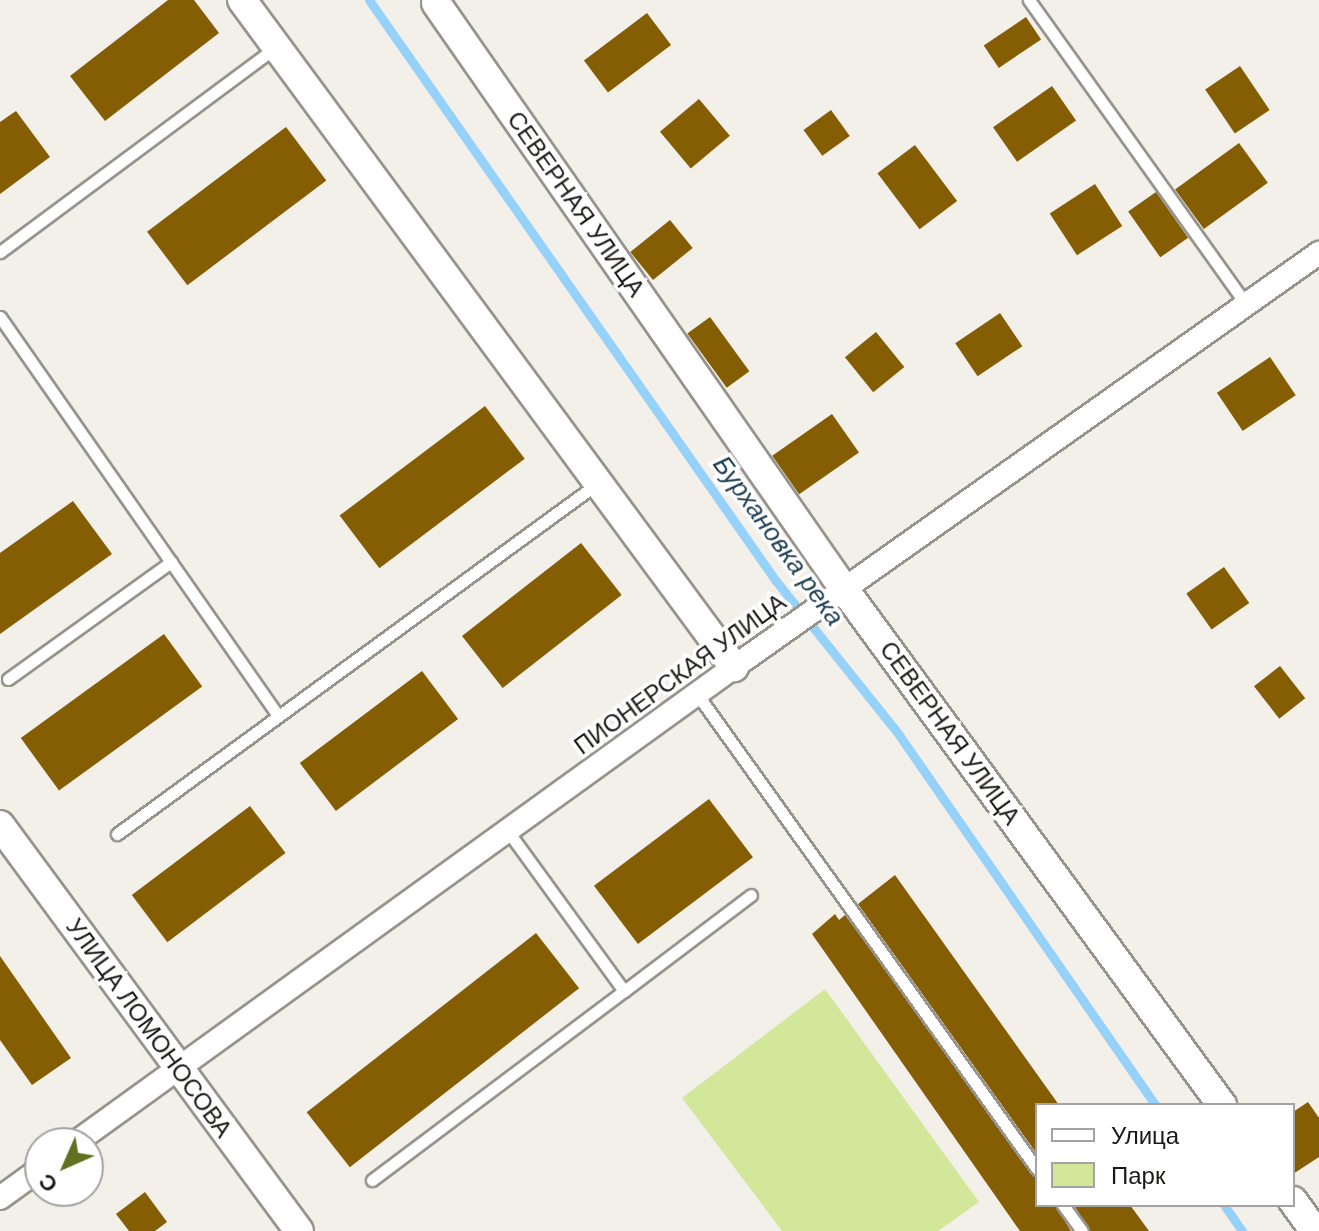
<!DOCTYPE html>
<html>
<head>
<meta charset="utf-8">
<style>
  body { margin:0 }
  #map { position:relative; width:1319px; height:1231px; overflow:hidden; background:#f3efe9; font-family:"DM Sans",sans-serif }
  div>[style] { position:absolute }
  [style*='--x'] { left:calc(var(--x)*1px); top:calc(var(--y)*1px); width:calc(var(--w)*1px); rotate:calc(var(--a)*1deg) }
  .green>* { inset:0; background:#d3e79b }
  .stream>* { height:9px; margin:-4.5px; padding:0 4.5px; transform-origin:4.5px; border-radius:4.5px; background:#96d1fa }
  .building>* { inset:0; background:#855e04; transform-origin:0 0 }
  .roads { filter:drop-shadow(2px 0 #97938d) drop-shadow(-2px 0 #97938d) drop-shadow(0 2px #97938d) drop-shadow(0 -2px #97938d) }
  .service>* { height:11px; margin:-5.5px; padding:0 5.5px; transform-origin:5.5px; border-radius:5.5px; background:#fff }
  .minor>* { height:22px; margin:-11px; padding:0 11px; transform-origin:11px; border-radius:11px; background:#fff }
  .tertiary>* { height:28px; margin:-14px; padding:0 14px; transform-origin:14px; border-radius:14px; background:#fff }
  span { translate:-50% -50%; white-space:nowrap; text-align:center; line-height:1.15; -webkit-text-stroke:7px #fff; paint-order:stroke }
  .street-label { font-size:24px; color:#1b1917 }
  .water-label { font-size:26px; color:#1c3d52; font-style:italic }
  .legend { position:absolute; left:1035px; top:1103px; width:260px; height:104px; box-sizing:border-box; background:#fff; border:2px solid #a4a3a2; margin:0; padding:10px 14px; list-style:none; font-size:24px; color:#1b1917 }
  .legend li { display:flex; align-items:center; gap:16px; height:40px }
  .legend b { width:40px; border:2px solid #a4a3a2 }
  .north { position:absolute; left:24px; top:1127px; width:80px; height:80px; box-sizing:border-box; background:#fff; border:2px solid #a4a3a2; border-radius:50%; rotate:225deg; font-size:22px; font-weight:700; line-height:32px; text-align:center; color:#1b1917 }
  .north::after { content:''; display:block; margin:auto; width:28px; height:36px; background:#5f7221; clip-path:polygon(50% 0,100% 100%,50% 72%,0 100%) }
</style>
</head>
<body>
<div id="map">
  <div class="green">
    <div style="clip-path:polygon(825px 989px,979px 1202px,938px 1231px,782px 1231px,682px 1098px)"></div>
  </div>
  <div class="stream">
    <div style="--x:369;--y:0;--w:709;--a:54.99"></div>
    <div style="--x:776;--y:581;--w:193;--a:51.3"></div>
    <div style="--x:897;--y:732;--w:454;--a:55.3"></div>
    <div style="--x:1224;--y:1205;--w:32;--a:55"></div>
  </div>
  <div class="building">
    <div style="clip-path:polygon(168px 0,194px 0,219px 33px,105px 121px,70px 76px)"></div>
    <div style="left:647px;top:13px;width:40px;height:79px;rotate:53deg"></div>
    <div style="left:1026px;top:17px;width:27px;height:51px;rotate:56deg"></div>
    <div style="left:1240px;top:66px;width:53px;height:42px;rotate:56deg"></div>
    <div style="left:1052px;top:86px;width:42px;height:72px;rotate:55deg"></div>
    <div style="left:699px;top:99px;width:48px;height:51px;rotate:50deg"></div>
    <div style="left:831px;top:110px;width:32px;height:34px;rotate:54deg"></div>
    <div style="clip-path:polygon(16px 111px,50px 157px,0 194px,0 122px)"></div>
    <div style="left:286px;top:127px;width:67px;height:174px;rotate:53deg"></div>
    <div style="left:1239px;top:143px;width:49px;height:79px;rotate:54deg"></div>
    <div style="left:915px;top:145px;width:70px;height:47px;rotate:53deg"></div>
    <div style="left:1095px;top:184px;width:50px;height:54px;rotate:57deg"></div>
    <div style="left:1156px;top:192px;width:56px;height:34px;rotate:55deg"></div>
    <div style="left:670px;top:220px;width:36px;height:51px;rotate:51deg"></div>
    <div style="left:1000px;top:313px;width:40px;height:54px;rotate:56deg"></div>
    <div style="left:710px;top:317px;width:67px;height:28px;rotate:54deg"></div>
    <div style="left:876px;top:332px;width:45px;height:40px;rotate:51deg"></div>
    <div style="left:1270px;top:357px;width:46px;height:64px;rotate:56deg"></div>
    <div style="left:485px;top:406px;width:66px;height:182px;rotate:53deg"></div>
    <div style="left:832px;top:414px;width:47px;height:73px;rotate:55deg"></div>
    <div style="clip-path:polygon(73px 501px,112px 554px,0 634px,0 553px)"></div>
    <div style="left:581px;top:543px;width:66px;height:151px;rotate:52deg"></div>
    <div style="left:1224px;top:567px;width:44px;height:46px;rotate:55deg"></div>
    <div style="left:164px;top:634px;width:65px;height:177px;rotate:54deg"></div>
    <div style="left:1280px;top:666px;width:41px;height:33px;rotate:52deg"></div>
    <div style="left:422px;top:671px;width:60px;height:153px;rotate:53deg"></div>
    <div style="left:709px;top:799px;width:73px;height:144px;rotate:53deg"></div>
    <div style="left:250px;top:806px;width:59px;height:148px;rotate:53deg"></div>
    <div style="clip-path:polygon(895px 875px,1059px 1105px,1037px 1105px,1037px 1154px,858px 904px)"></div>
    <div style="clip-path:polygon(835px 914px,839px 920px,845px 915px,1037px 1177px,1037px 1205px,1055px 1205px,1071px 1231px,1020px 1231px,812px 934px)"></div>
    <div style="left:536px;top:933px;width:70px;height:291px;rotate:52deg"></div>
    <div style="clip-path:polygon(0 956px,71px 1058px,32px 1085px,0 1040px)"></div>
    <div style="clip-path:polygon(1308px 1102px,1319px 1118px,1319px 1157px,1293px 1174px,1293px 1112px)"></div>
    <div style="clip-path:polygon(145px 1192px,167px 1222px,155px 1231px,129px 1231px,116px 1214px)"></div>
    <div style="clip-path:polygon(1074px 1205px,1130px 1205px,1149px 1231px,1090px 1231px)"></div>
  </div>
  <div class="roads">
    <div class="service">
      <div style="--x:1029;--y:0;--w:374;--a:54.5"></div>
      <div style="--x:0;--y:252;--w:344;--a:-36.6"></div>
      <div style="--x:0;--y:317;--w:486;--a:55.1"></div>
      <div style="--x:8;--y:679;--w:201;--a:-35.7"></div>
      <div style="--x:697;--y:694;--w:584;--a:54.41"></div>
      <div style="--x:117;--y:834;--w:595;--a:-36.12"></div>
      <div style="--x:624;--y:991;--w:159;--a:-37.1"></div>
      <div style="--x:372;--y:1180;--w:315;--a:-36.9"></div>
      <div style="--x:624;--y:991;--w:199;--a:-126"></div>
      <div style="--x:1063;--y:1205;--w:32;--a:54"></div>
    </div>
    <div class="minor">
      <div style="--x:75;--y:1143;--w:813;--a:-35.84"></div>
      <div style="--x:734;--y:667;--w:717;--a:-35.29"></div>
      <div style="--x:0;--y:1198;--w:49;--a:-35.9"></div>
    </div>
    <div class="tertiary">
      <div style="--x:242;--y:0;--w:829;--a:53.59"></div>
      <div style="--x:436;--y:3;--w:714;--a:55.15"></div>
      <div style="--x:844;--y:589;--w:640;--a:53.78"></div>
      <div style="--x:0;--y:825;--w:504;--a:53.63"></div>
      <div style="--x:1293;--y:1201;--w:37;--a:54"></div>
    </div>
  </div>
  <div class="street-label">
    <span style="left:576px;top:204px;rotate:55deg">СЕВЕРНАЯ УЛИЦА</span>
    <span style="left:680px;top:674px;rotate:-36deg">ПИОНЕРСКАЯ УЛИЦА</span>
    <span style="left:950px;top:733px;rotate:54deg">СЕВЕРНАЯ УЛИЦА</span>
    <span style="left:149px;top:1028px;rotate:54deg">УЛИЦА ЛОМОНОСОВА</span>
  </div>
  <div class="water-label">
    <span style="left:778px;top:541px;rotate:54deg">Бурхановка река</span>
  </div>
  <ul class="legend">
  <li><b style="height:10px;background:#fff"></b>Улица</li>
  <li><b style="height:22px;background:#d3e79b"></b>Парк</li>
  </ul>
  <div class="north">С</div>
</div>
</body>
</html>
